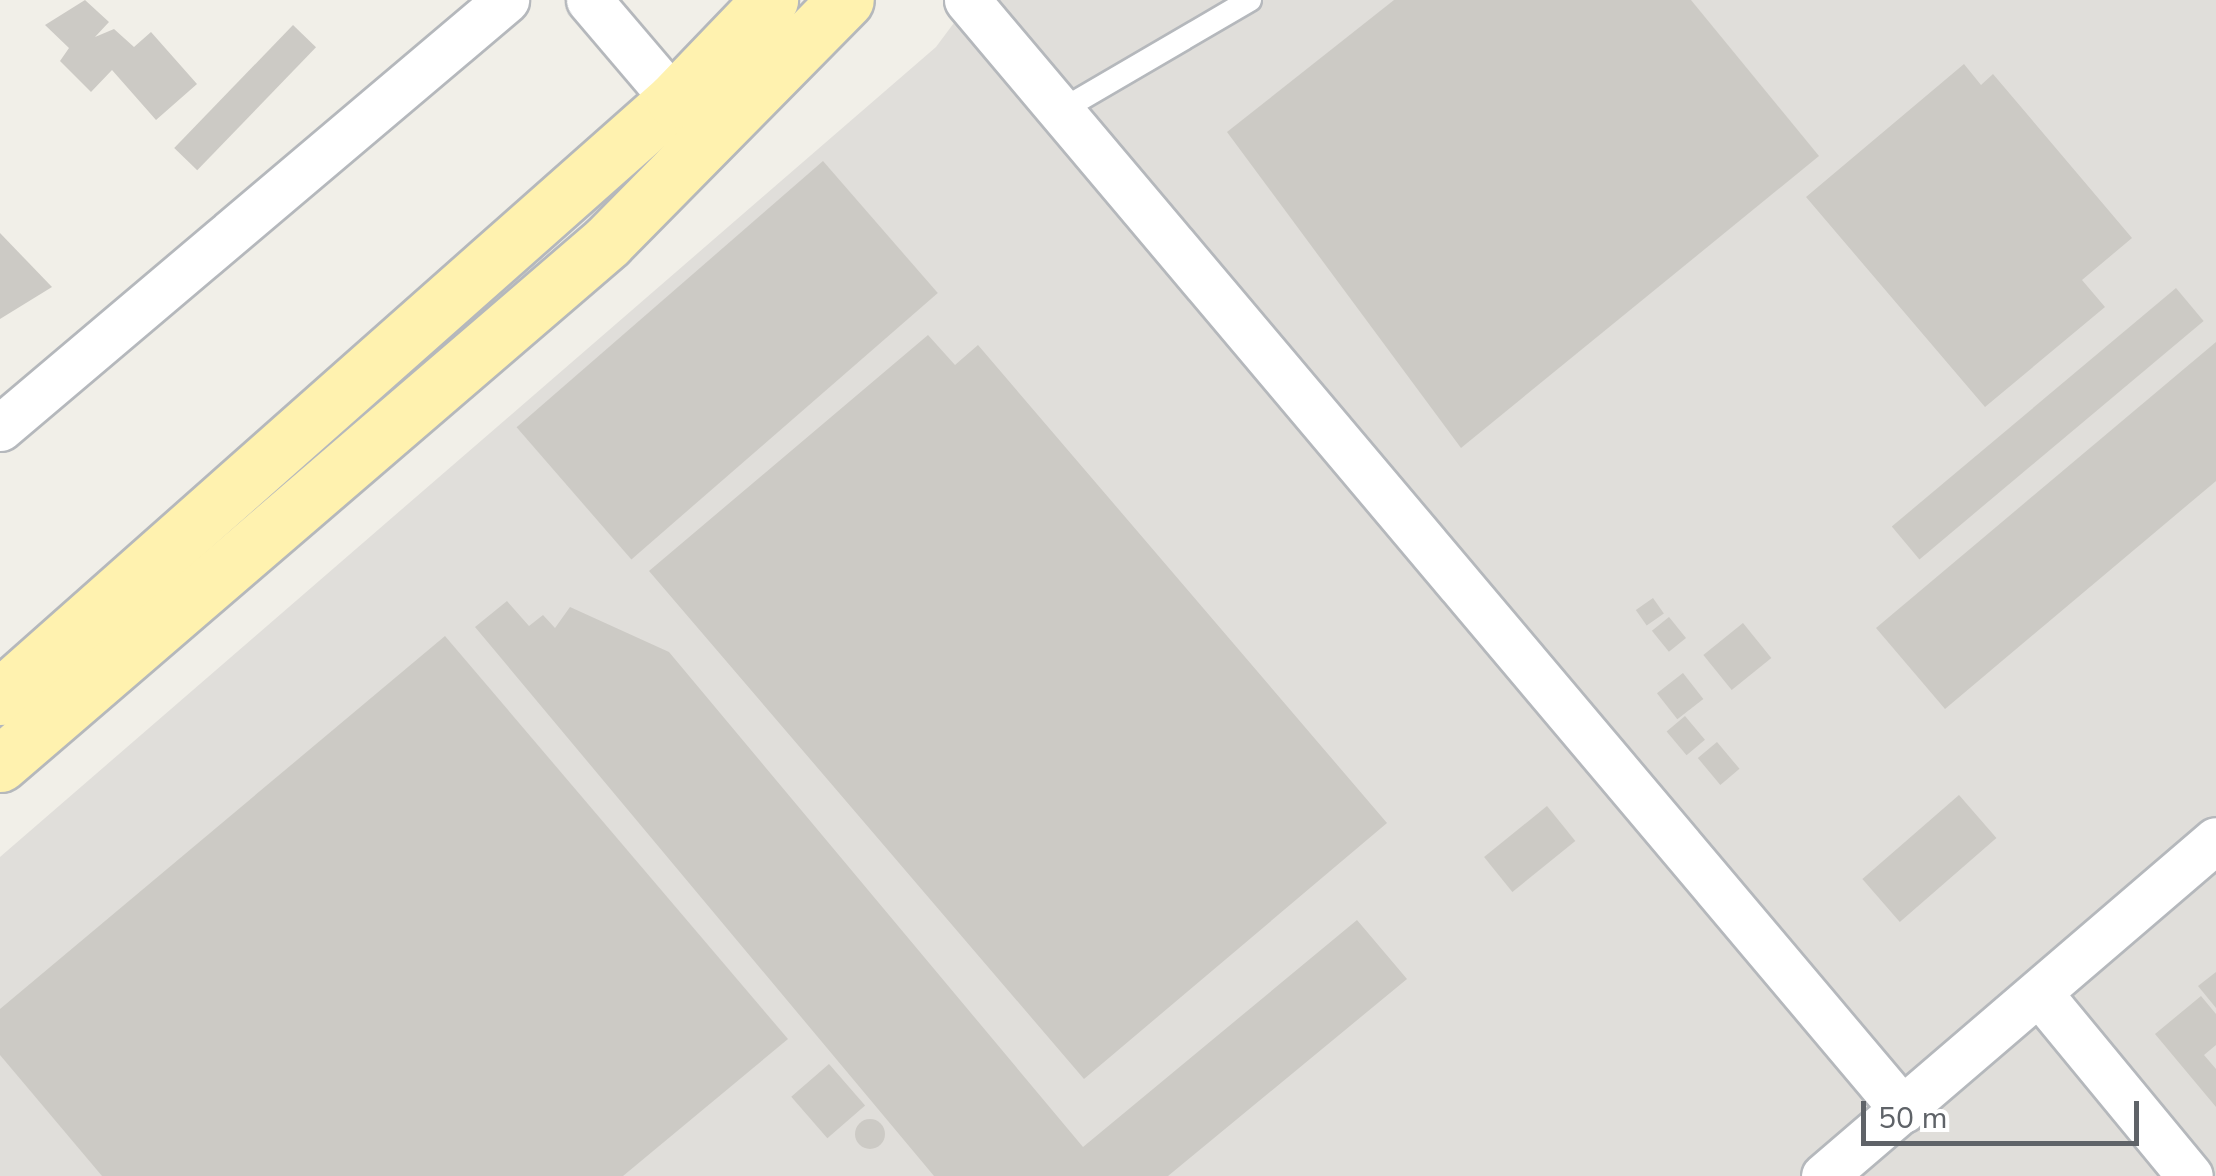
<!DOCTYPE html>
<html>
<head>
<meta charset="utf-8">
<style>
  body { margin:0 }
  #map { position:relative; width:2216px; height:1176px; overflow:hidden; background:#f1efe8; font-family:"Nunito Sans",sans-serif }
  div>[style] { position:absolute }
  [style*='--x'] { left:calc(var(--x)*1px); top:calc(var(--y)*1px); width:calc(var(--w)*1px); rotate:calc(var(--a)*1deg) }
  .industrial>* { inset:0; background:#e0deda }
  .building>* { inset:0; background:#cccac5; transform-origin:0 0 }
  .round { border-radius:50% }
  .roads { filter:drop-shadow(2px 0 #b5b8bc) drop-shadow(-2px 0 #b5b8bc) drop-shadow(0 2px #b5b8bc) drop-shadow(0 -2px #b5b8bc) }
  .service>* { height:22px; margin:-11px; padding:0 11px; transform-origin:11px; border-radius:11px; background:#fff }
  .minor>* { height:45px; margin:-22.5px; padding:0 22.5px; transform-origin:22.5px; border-radius:22.5px; background:#fff }
  .primary>* { height:55px; margin:-27.5px; padding:0 27.5px; transform-origin:27.5px; border-radius:27.5px; background:#fff2af }
  span { translate:-50% -50%; white-space:nowrap; text-align:center; line-height:1.15; -webkit-text-stroke:8px #fff; paint-order:stroke }
  .scale { position:absolute; left:1861px; top:1101px; width:278px; height:45px; box-sizing:border-box; border:5px solid #5f6368; border-top:0; padding-left:12px; font-size:30px; line-height:35px; white-space:nowrap; color:#5f6368; -webkit-text-stroke:8px #fff; paint-order:stroke }
</style>
</head>
<body>
<div id="map">
  <div class="industrial">
    <div style="clip-path:polygon(971px 0,2216px 0,2216px 1176px,0 1176px,0 857px,936px 47px)"></div>
  </div>
  <div class="building">
    <div style="clip-path:polygon(85px 0,109px 22px,95px 37px,114px 29px,134px 47px,151px 32px,197px 84px,156px 120px,112px 70px,91px 92px,60px 61px,69px 48px,45px 25px)"></div>
    <div style="clip-path:polygon(1394px 0,1691px 0,1819px 156px,1461px 448px,1227px 132px)"></div>
    <div style="left:293px;top:25px;width:32px;height:171px;rotate:44deg"></div>
    <div style="clip-path:polygon(1964px 64px,1981px 85px,1993px 74px,2132px 238px,2082px 280px,2105px 307px,1985px 407px,1806px 197px)"></div>
    <div style="left:823px;top:161px;width:175px;height:406px;rotate:49deg"></div>
    <div style="clip-path:polygon(0 233px,52px 287px,0 319px)"></div>
    <div style="left:2176px;top:288px;width:43px;height:371px;rotate:50deg"></div>
    <div style="clip-path:polygon(928px 335px,955px 365px,978px 345px,1387px 823px,1084px 1079px,649px 571px)"></div>
    <div style="clip-path:polygon(2216px 342px,2216px 481px,1945px 709px,1876px 628px)"></div>
    <div style="left:1653px;top:598px;width:19px;height:21px;rotate:55deg"></div>
    <div style="clip-path:polygon(507px 601px,529px 626px,543px 615px,555px 628px,570px 607px,669px 652px,1083px 1147px,1357px 920px,1407px 979px,1168px 1176px,934px 1176px,475px 627px)"></div>
    <div style="left:1669px;top:617px;width:27px;height:22px;rotate:51deg"></div>
    <div style="left:1743px;top:623px;width:45px;height:51px;rotate:51deg"></div>
    <div style="clip-path:polygon(445px 636px,788px 1039px,623px 1176px,102px 1176px,0 1055px,0 1009px)"></div>
    <div style="left:1683px;top:673px;width:33px;height:33px;rotate:52deg"></div>
    <div style="left:1685px;top:716px;width:31px;height:24px;rotate:50deg"></div>
    <div style="left:1717px;top:742px;width:35px;height:25px;rotate:50deg"></div>
    <div style="left:1959px;top:795px;width:57px;height:128px;rotate:49deg"></div>
    <div style="left:1547px;top:806px;width:45px;height:81px;rotate:51deg"></div>
    <div style="clip-path:polygon(2216px 972px,2216px 1008px,2198px 986px)"></div>
    <div style="clip-path:polygon(2201px 996px,2216px 1014px,2216px 1045px,2204px 1055px,2216px 1069px,2216px 1107px,2155px 1034px)"></div>
    <div style="left:829px;top:1064px;width:55px;height:50px;rotate:49deg"></div>
    <div class="round" style="left:855px;top:1119px;width:30px;height:30px"></div>
  </div>
  <div class="roads">
    <div class="service">
      <div style="--x:1060;--y:111;--w:220;--a:-30.3"></div>
    </div>
    <div class="minor">
      <div style="--x:589;--y:0;--w:131;--a:49.6"></div>
      <div style="--x:967;--y:0;--w:1452;--a:49.86"></div>
      <div style="--x:0;--y:428;--w:663;--a:-40.23"></div>
      <div style="--x:2039;--y:993;--w:237;--a:50.5"></div>
      <div style="--x:1824;--y:1176;--w:516;--a:-40.6"></div>
    </div>
    <div class="primary">
      <div style="--x:0;--y:697;--w:900;--a:-41.53"></div>
      <div style="--x:674;--y:100;--w:139;--a:-46.2"></div>
      <div style="--x:0;--y:764;--w:801;--a:-40.69"></div>
      <div style="--x:607;--y:242;--w:340;--a:-45.4"></div>
    </div>
  </div>
  <div class="scale">50 m</div>
</div>
</body>
</html>
